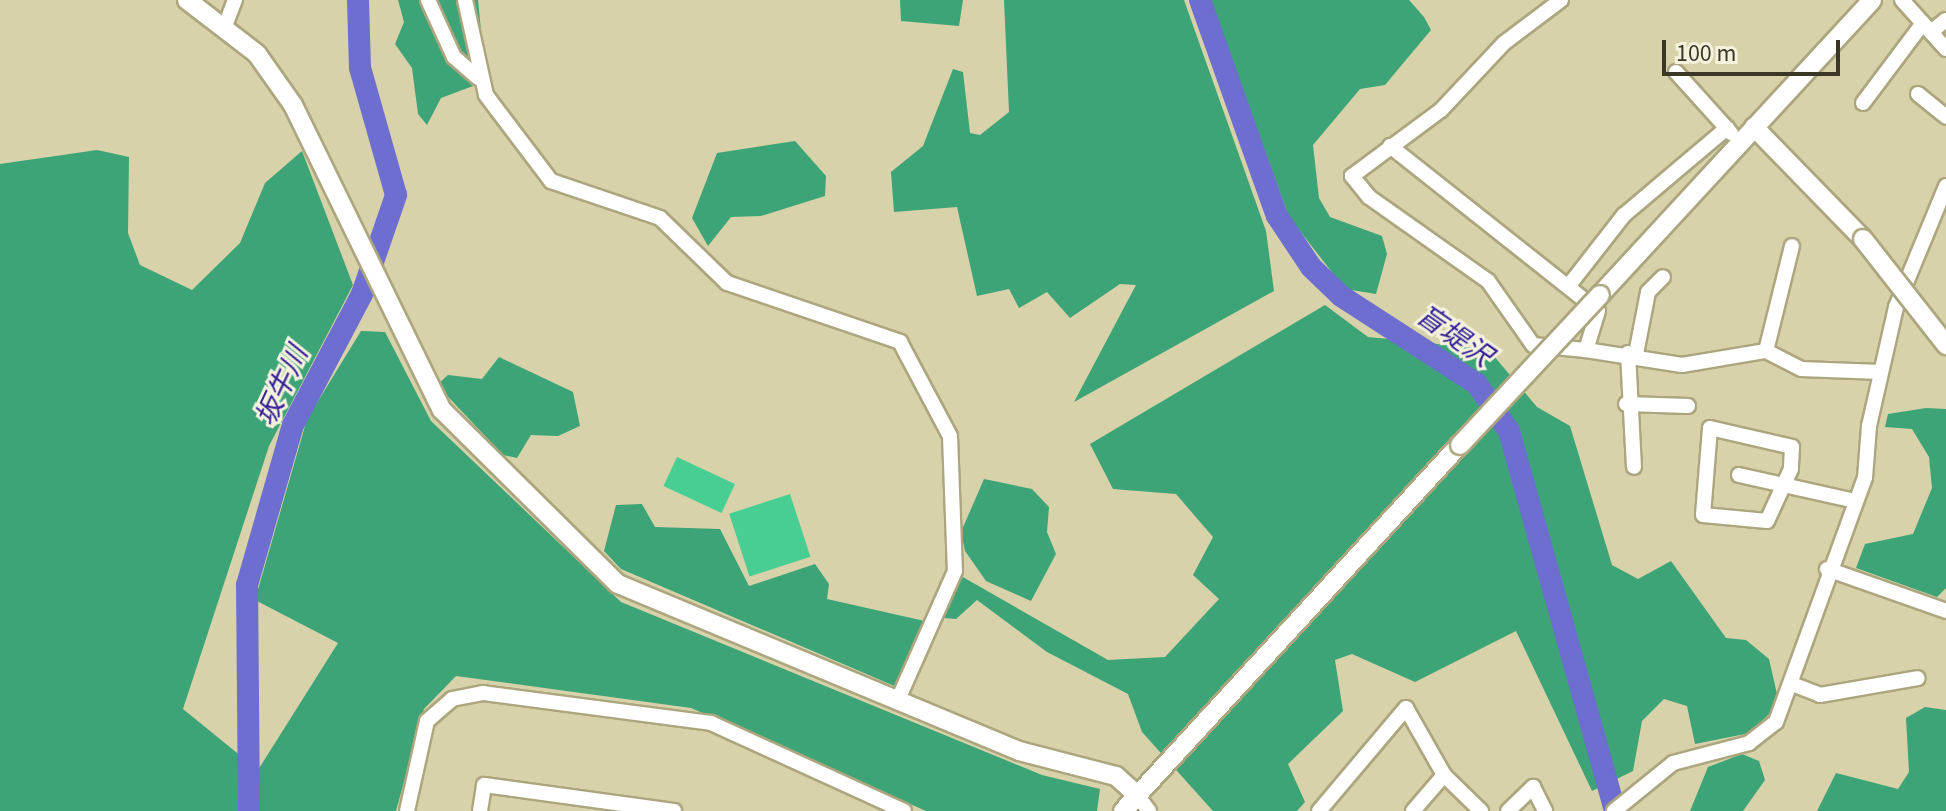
<!DOCTYPE html>
<html>
<head>
<meta charset="utf-8">
<style>
  body { margin:0 }
  #map { position:relative; width:1946px; height:811px; overflow:hidden; background:#d7d2a9; font-family:"Source Sans 3","Noto Sans JP",sans-serif }
  div>[style] { position:absolute }
  [style*='--x'] { left:calc(var(--x)*1px); top:calc(var(--y)*1px); width:calc(var(--w)*1px); rotate:calc(var(--a)*1deg) }
  .green>* { inset:0; background:#48ce93; transform-origin:0 0 }
  .forest>* { inset:0; background:#3ca476 }
  .river>* { height:22px; margin:-11px; padding:0 11px; transform-origin:11px; border-radius:11px; background:#6e6ed1 }
  .roads { filter:drop-shadow(2px 0 #aca67f) drop-shadow(-2px 0 #aca67f) drop-shadow(0 2px #aca67f) drop-shadow(0 -2px #aca67f) }
  .minor>* { height:14px; margin:-7px; padding:0 7px; transform-origin:7px; border-radius:7px; background:#fff }
  .tertiary>* { height:18px; margin:-9px; padding:0 9px; transform-origin:9px; border-radius:9px; background:#fff }
  .bridges { filter:drop-shadow(2px 0 #aca67f) drop-shadow(-2px 0 #aca67f) drop-shadow(0 2px #aca67f) drop-shadow(0 -2px #aca67f) }
  .tertiary-bridge>* { height:18px; margin:-9px; padding:0 9px; transform-origin:9px; border-radius:9px; background:#fff }
  span { translate:-50% -50%; white-space:nowrap; text-align:center; line-height:1.15; -webkit-text-stroke:6px #f4f2dd; paint-order:stroke }
  .water-label { font-size:28px; color:#351f96; font-style:italic }
  .scale { position:absolute; left:1662px; top:40px; width:178px; height:36px; box-sizing:border-box; border:4px solid #3a3727; border-top:0; padding-left:10px; font-size:24px; line-height:28px; white-space:nowrap; color:#3a3727; -webkit-text-stroke:6px #f4f2dd; paint-order:stroke }
</style>
</head>
<body>
<div id="map">
  <div class="green">
    <div style="left:677px;top:457px;width:64px;height:32px;rotate:25deg"></div>
    <div style="left:790px;top:494px;width:66px;height:64px;rotate:72deg"></div>
  </div>
  <div class="forest">
    <div style="clip-path:polygon(398px 0,478px 0,485px 71px,473px 86px,441px 98px,427px 125px,418px 114px,412px 68px,395px 44px,404px 22px)"></div>
    <div style="clip-path:polygon(900px 0,963px 0,959px 26px,901px 21px)"></div>
    <div style="clip-path:polygon(1004px 0,1184px 0,1266px 231px,1274px 291px,1074px 402px,1136px 285px,1120px 284px,1070px 318px,1047px 292px,1019px 308px,1009px 289px,977px 296px,957px 207px,894px 212px,891px 172px,923px 146px,953px 69px,963px 72px,970px 133px,980px 135px,1009px 112px)"></div>
    <div style="clip-path:polygon(1210px 0,1409px 0,1424px 17px,1431px 30px,1385px 85px,1360px 89px,1313px 145px,1319px 198px,1330px 217px,1382px 236px,1387px 254px,1376px 294px,1345px 289px,1289px 217px)"></div>
    <div style="clip-path:polygon(795px 141px,826px 176px,825px 196px,761px 216px,731px 217px,708px 246px,692px 218px,717px 153px)"></div>
    <div style="clip-path:polygon(97px 150px,129px 157px,128px 233px,140px 265px,192px 290px,240px 243px,265px 183px,302px 151px,353px 285px,269px 446px,183px 709px,258px 770px,338px 643px,255px 600px,307px 419px,361px 331px,385px 332px,431px 421px,621px 602px,1042px 775px,1100px 789px,1097px 811px,926px 811px,691px 708px,456px 676px,424px 709px,396px 811px,0 811px,0 164px)"></div>
    <div style="clip-path:polygon(1325px 305px,1368px 337px,1488px 349px,1537px 407px,1570px 426px,1612px 565px,1638px 579px,1671px 561px,1726px 638px,1746px 640px,1769px 659px,1777px 694px,1769px 714px,1750px 733px,1695px 744px,1687px 706px,1664px 699px,1642px 721px,1633px 771px,1592px 791px,1516px 631px,1415px 682px,1352px 654px,1335px 660px,1343px 711px,1288px 764px,1305px 802px,1297px 811px,1213px 811px,1142px 732px,1128px 694px,1047px 652px,977px 600px,956px 619px,944px 618px,961px 576px,1108px 660px,1165px 657px,1219px 599px,1193px 575px,1213px 537px,1176px 494px,1113px 489px,1090px 444px)"></div>
    <div style="clip-path:polygon(499px 357px,573px 392px,580px 426px,558px 436px,531px 435px,517px 458px,503px 455px,437px 385px,448px 375px,482px 379px)"></div>
    <div style="clip-path:polygon(1926px 408px,1946px 409px,1946px 588px,1937px 597px,1856px 568px,1865px 544px,1913px 534px,1932px 488px,1929px 457px,1912px 429px,1885px 427px,1888px 414px)"></div>
    <div style="clip-path:polygon(984px 479px,1032px 489px,1049px 507px,1047px 532px,1056px 554px,1031px 601px,986px 581px,965px 551px,961px 532px)"></div>
    <div style="clip-path:polygon(642px 504px,655px 527px,720px 529px,749px 586px,815px 564px,829px 584px,827px 599px,929px 622px,899px 688px,621px 569px,604px 551px,616px 505px)"></div>
    <div style="clip-path:polygon(1925px 707px,1946px 710px,1946px 811px,1817px 811px,1836px 773px,1898px 789px,1909px 772px,1906px 718px)"></div>
    <div style="clip-path:polygon(1742px 754px,1759px 761px,1765px 780px,1743px 811px,1690px 811px,1708px 767px)"></div>
  </div>
  <div class="river">
    <div style="--x:1200;--y:0;--w:229;--a:70.4"></div>
    <div style="--x:1277;--y:216;--w:61;--a:56.3"></div>
    <div style="--x:1311;--y:267;--w:42;--a:44"></div>
    <div style="--x:1341;--y:296;--w:162;--a:32.9"></div>
    <div style="--x:1477;--y:384;--w:57;--a:55.8"></div>
    <div style="--x:1509;--y:431;--w:395;--a:74.4"></div>
    <div style="--x:249;--y:811;--w:226;--a:-90.5"></div>
    <div style="--x:247;--y:585;--w:166;--a:-74"></div>
    <div style="--x:293;--y:425;--w:148;--a:-62.2"></div>
    <div style="--x:362;--y:294;--w:105;--a:-71"></div>
    <div style="--x:396;--y:195;--w:132;--a:-105.8"></div>
    <div style="--x:360;--y:68;--w:68;--a:-91.7"></div>
  </div>
  <div class="roads">
    <div class="minor">
      <div style="--x:428;--y:0;--w:63;--a:65.5"></div>
      <div style="--x:454;--y:57;--w:32;--a:41"></div>
      <div style="--x:465;--y:0;--w:97;--a:77.5"></div>
      <div style="--x:486;--y:95;--w:108;--a:52.9"></div>
      <div style="--x:551;--y:181;--w:115;--a:18.7"></div>
      <div style="--x:660;--y:218;--w:93;--a:44.1"></div>
      <div style="--x:727;--y:283;--w:183;--a:18.8"></div>
      <div style="--x:900;--y:342;--w:106;--a:62"></div>
      <div style="--x:950;--y:436;--w:135;--a:87.9"></div>
      <div style="--x:955;--y:571;--w:143;--a:113.9"></div>
      <div style="--x:1561;--y:0;--w:71;--a:143"></div>
      <div style="--x:1504;--y:43;--w:92;--a:133.2"></div>
      <div style="--x:1441;--y:110;--w:111;--a:143.4"></div>
      <div style="--x:1352;--y:176;--w:27;--a:51"></div>
      <div style="--x:1369;--y:197;--w:146;--a:35.2"></div>
      <div style="--x:1488;--y:281;--w:78;--a:54.9"></div>
      <div style="--x:1533;--y:345;--w:53;--a:5.4"></div>
      <div style="--x:1902;--y:0;--w:66;--a:48.1"></div>
      <div style="--x:225;--y:26;--w:28;--a:-69"></div>
      <div style="--x:1931;--y:32;--w:19;--a:-39"></div>
      <div style="--x:1676;--y:72;--w:82;--a:48"></div>
      <div style="--x:1918;--y:94;--w:36;--a:39"></div>
      <div style="--x:1863;--y:103;--w:100;--a:-53.1"></div>
      <div style="--x:1390;--y:146;--w:265;--a:38.4"></div>
      <div style="--x:1598;--y:311;--w:41;--a:107.1"></div>
      <div style="--x:1586;--y:350;--w:97;--a:8.9"></div>
      <div style="--x:1682;--y:365;--w:85;--a:-9.5"></div>
      <div style="--x:1766;--y:351;--w:39;--a:27"></div>
      <div style="--x:1801;--y:369;--w:80;--a:2.1"></div>
      <div style="--x:1570;--y:284;--w:88;--a:-52"></div>
      <div style="--x:1624;--y:215;--w:135;--a:-40.2"></div>
      <div style="--x:1766;--y:351;--w:108;--a:-76.1"></div>
      <div style="--x:1628;--y:353;--w:114;--a:87"></div>
      <div style="--x:1636;--y:354;--w:63;--a:-79"></div>
      <div style="--x:1648;--y:292;--w:21;--a:-45"></div>
      <div style="--x:1626;--y:404;--w:62;--a:1.8"></div>
      <div style="--x:1710;--y:428;--w:84;--a:13"></div>
      <div style="--x:1792;--y:447;--w:22;--a:93"></div>
      <div style="--x:1791;--y:469;--w:57;--a:114.8"></div>
      <div style="--x:1767;--y:521;--w:64;--a:-174.6"></div>
      <div style="--x:1703;--y:515;--w:87;--a:-85.4"></div>
      <div style="--x:1739;--y:475;--w:119;--a:12.6"></div>
      <div style="--x:1827;--y:569;--w:126;--a:19.4"></div>
      <div style="--x:1792;--y:684;--w:30;--a:21"></div>
      <div style="--x:1820;--y:695;--w:99;--a:-9.8"></div>
      <div style="--x:1137;--y:795;--w:20;--a:53"></div>
      <div style="--x:407;--y:811;--w:92;--a:-77.5"></div>
      <div style="--x:427;--y:721;--w:33;--a:-41"></div>
      <div style="--x:452;--y:699;--w:32;--a:-11"></div>
      <div style="--x:483;--y:693;--w:230;--a:7.5"></div>
      <div style="--x:711;--y:723;--w:212;--a:24.5"></div>
      <div style="--x:480;--y:811;--w:26;--a:-81"></div>
      <div style="--x:484;--y:785;--w:192;--a:7.8"></div>
      <div style="--x:1319;--y:811;--w:135;--a:-49.8"></div>
      <div style="--x:1406;--y:708;--w:77;--a:60.4"></div>
      <div style="--x:1444;--y:775;--w:52;--a:44.2"></div>
      <div style="--x:1413;--y:811;--w:48;--a:-49.3"></div>
      <div style="--x:1508;--y:811;--w:35;--a:-44"></div>
      <div style="--x:1533;--y:787;--w:27;--a:63"></div>
      <div style="--x:1614;--y:811;--w:76;--a:-39.1"></div>
      <div style="--x:1673;--y:763;--w:79;--a:-14.7"></div>
      <div style="--x:1749;--y:743;--w:34;--a:-38"></div>
      <div style="--x:1776;--y:722;--w:260;--a:-70"></div>
      <div style="--x:1865;--y:478;--w:52;--a:-85.6"></div>
      <div style="--x:1869;--y:426;--w:122;--a:-77.2"></div>
      <div style="--x:1896;--y:307;--w:131;--a:-67.5"></div>
    </div>
    <div class="tertiary">
      <div style="--x:187;--y:0;--w:88;--a:37.6"></div>
      <div style="--x:257;--y:54;--w:62;--a:54.8"></div>
      <div style="--x:293;--y:105;--w:339;--a:64"></div>
      <div style="--x:442;--y:410;--w:247;--a:44.7"></div>
      <div style="--x:618;--y:584;--w:434;--a:22.6"></div>
      <div style="--x:1019;--y:751;--w:100;--a:14.5"></div>
      <div style="--x:1116;--y:776;--w:28;--a:42"></div>
      <div style="--x:1754;--y:127;--w:156;--a:45.8"></div>
      <div style="--x:1600;--y:295;--w:401;--a:-47.3"></div>
      <div style="--x:1123;--y:811;--w:498;--a:-47.4"></div>
    </div>
  </div>
  <div class="bridges">
    <div class="tertiary-bridge">
      <div style="--x:1863;--y:239;--w:135;--a:51.9"></div>
      <div style="--x:1460;--y:445;--w:205;--a:-47"></div>
    </div>
  </div>
  <div class="water-label">
    <span style="left:1454px;top:336px;rotate:35deg">盲堤沢</span>
    <span style="left:282px;top:386px;rotate:-65deg">坂牛川</span>
  </div>
  <div class="scale">100 m</div>
</div>
</body>
</html>
